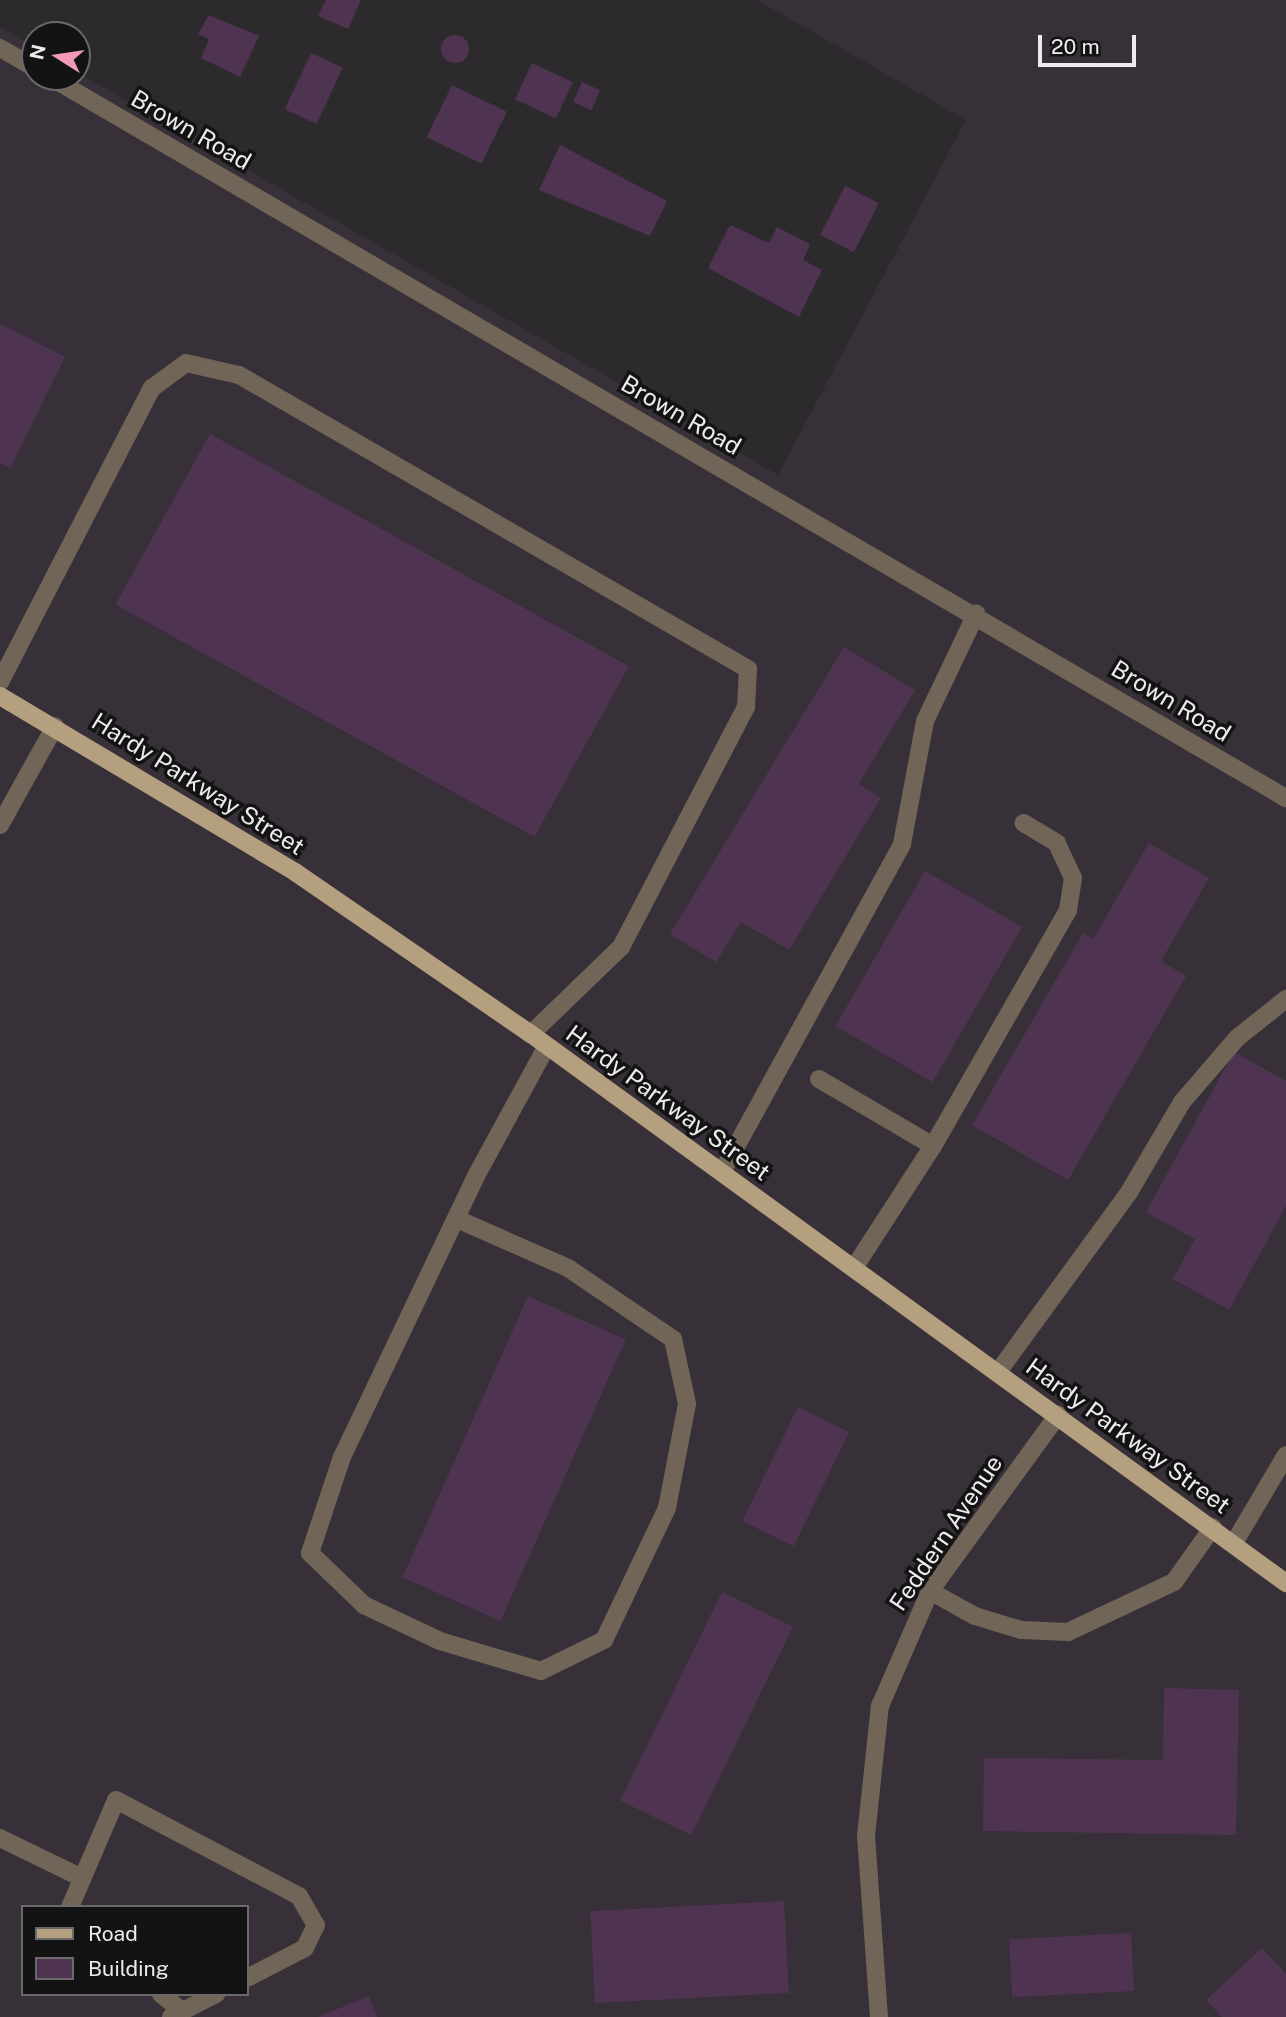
<!DOCTYPE html>
<html>
<head>
<meta charset="utf-8">
<style>
  body { margin:0 }
  #map { position:relative; width:1286px; height:2017px; overflow:hidden; background:#2d2a2d; font-family:"Public Sans",sans-serif }
  div>[style] { position:absolute }
  [style*='--x'] { left:calc(var(--x)*1px); top:calc(var(--y)*1px); width:calc(var(--w)*1px); rotate:calc(var(--a)*1deg) }
  .built>* { inset:0; background:#383038 }
  .building>* { inset:0; background:#4f3451; transform-origin:0 0 }
  .round { border-radius:50% }
  .minor>* { height:18px; margin:-9px; padding:0 9px; transform-origin:9px; border-radius:9px; background:#706556 }
  .major>* { height:18px; margin:-9px; padding:0 9px; transform-origin:9px; border-radius:9px; background:#b49f7e }
  span { translate:-50% -50%; white-space:nowrap; text-align:center; line-height:1.15; -webkit-text-stroke:7px #141314; paint-order:stroke }
  .street-label { font-size:24px; color:#edebed }
  .legend { position:absolute; left:21px; top:1905px; width:228px; height:91px; box-sizing:border-box; background:#141314; border:2px solid #6b696b; margin:0; padding:9px 12px; list-style:none; font-size:21px; color:#edebed }
  .legend li { display:flex; align-items:center; gap:14px; height:35px }
  .legend b { width:35px; border:2px solid #6b696b }
  .north { position:absolute; left:21px; top:21px; width:70px; height:70px; box-sizing:border-box; background:#141314; border:2px solid #6b696b; border-radius:50%; rotate:282deg; font-size:19px; font-weight:700; line-height:28px; text-align:center; color:#edebed }
  .north::after { content:''; display:block; margin:auto; width:24px; height:32px; background:#f09ab7; clip-path:polygon(50% 0,100% 100%,50% 72%,0 100%) }
  .scale { position:absolute; left:1038px; top:35px; width:98px; height:32px; box-sizing:border-box; border:4px solid #edebed; border-top:0; padding-left:9px; font-size:21px; line-height:24px; white-space:nowrap; color:#edebed; -webkit-text-stroke:5px #141314; paint-order:stroke }
</style>
</head>
<body>
<div id="map">
  <div class="built">
    <div style="clip-path:polygon(evenodd,757px 0,1286px 0,1286px 2017px,0 2017px,0 27px,35px 47px,35px 77px,77px 77px,77px 72px,778px 475px,966px 120px,757px 0,23px 1907px,247px 1907px,247px 1994px,23px 1994px,23px 1907px)"></div>
  </div>
  <div class="building">
    <div style="clip-path:polygon(326px 0,361px 0,348px 29px,318px 16px)"></div>
    <div style="clip-path:polygon(209px 15px,259px 36px,240px 77px,201px 58px,209px 39px,198px 34px)"></div>
    <div class="round" style="left:441px;top:35px;width:28px;height:28px"></div>
    <div style="left:311px;top:53px;width:35px;height:62px;rotate:25deg"></div>
    <div style="left:532px;top:63px;width:45px;height:40px;rotate:25deg"></div>
    <div style="left:582px;top:82px;width:20px;height:22px;rotate:24deg"></div>
    <div style="left:452px;top:85px;width:61px;height:58px;rotate:26deg"></div>
    <div style="clip-path:polygon(560px 145px,667px 201px,650px 236px,539px 190px)"></div>
    <div style="left:845px;top:186px;width:38px;height:55px;rotate:27deg"></div>
    <div style="clip-path:polygon(730px 225px,769px 243px,777px 227px,810px 244px,803px 260px,822px 270px,799px 317px,708px 268px)"></div>
    <div style="clip-path:polygon(0 324px,65px 357px,10px 468px,0 463px)"></div>
    <div style="left:210px;top:434px;width:479px;height:195px;rotate:29deg"></div>
    <div style="clip-path:polygon(844px 647px,915px 690px,859px 784px,881px 798px,789px 950px,741px 922px,716px 962px,670px 934px)"></div>
    <div style="clip-path:polygon(1149px 843px,1209px 878px,1161px 961px,1186px 976px,1068px 1180px,972px 1125px,1083px 933px,1093px 939px)"></div>
    <div style="left:925px;top:871px;width:112px;height:179px;rotate:30deg"></div>
    <div style="clip-path:polygon(1234px 1052px,1286px 1081px,1286px 1206px,1229px 1310px,1173px 1279px,1195px 1239px,1146px 1212px)"></div>
    <div style="left:528px;top:1296px;width:107px;height:308px;rotate:24deg"></div>
    <div style="left:798px;top:1407px;width:57px;height:127px;rotate:26deg"></div>
    <div style="left:722px;top:1592px;width:79px;height:232px;rotate:26deg"></div>
    <div style="clip-path:polygon(1164px 1688px,1239px 1690px,1236px 1835px,983px 1831px,984px 1758px,1163px 1760px)"></div>
    <div style="left:784px;top:1901px;width:92px;height:194px;rotate:87deg"></div>
    <div style="left:1131px;top:1933px;width:58px;height:122px;rotate:87deg"></div>
    <div style="clip-path:polygon(1262px 1948px,1286px 1974px,1286px 2017px,1222px 2017px,1206px 2000px)"></div>
    <div style="clip-path:polygon(369px 1996px,377px 2017px,318px 2017px)"></div>
  </div>
  <div class="minor">
    <div style="--x:0;--y:48;--w:40;--a:29.7"></div>
    <div style="--x:50;--y:77;--w:1431;--a:30.26"></div>
    <div style="--x:0;--y:682;--w:331;--a:-62.7"></div>
    <div style="--x:152;--y:388;--w:42;--a:-36.3"></div>
    <div style="--x:186;--y:363;--w:54;--a:12.8"></div>
    <div style="--x:239;--y:375;--w:588;--a:30.01"></div>
    <div style="--x:748;--y:669;--w:38;--a:93"></div>
    <div style="--x:746;--y:707;--w:271;--a:117.5"></div>
    <div style="--x:621;--y:947;--w:125;--a:136"></div>
    <div style="--x:0;--y:825;--w:113;--a:-60.9"></div>
    <div style="--x:819;--y:1079;--w:132;--a:30.4"></div>
    <div style="--x:722;--y:1172;--w:374;--a:-61.2"></div>
    <div style="--x:902;--y:844;--w:125;--a:-79.4"></div>
    <div style="--x:925;--y:721;--w:119;--a:-64.5"></div>
    <div style="--x:457;--y:1219;--w:121;--a:23.8"></div>
    <div style="--x:568;--y:1268;--w:127;--a:34.1"></div>
    <div style="--x:673;--y:1339;--w:66;--a:77.8"></div>
    <div style="--x:687;--y:1404;--w:106;--a:100.9"></div>
    <div style="--x:667;--y:1508;--w:146;--a:115.5"></div>
    <div style="--x:604;--y:1640;--w:70;--a:153.8"></div>
    <div style="--x:541;--y:1671;--w:105;--a:-163.5"></div>
    <div style="--x:440;--y:1641;--w:84;--a:-154.7"></div>
    <div style="--x:364;--y:1605;--w:75;--a:-136.1"></div>
    <div style="--x:310;--y:1553;--w:101;--a:-71.6"></div>
    <div style="--x:342;--y:1457;--w:311;--a:-64.5"></div>
    <div style="--x:476;--y:1176;--w:148;--a:-61.4"></div>
    <div style="--x:854;--y:1268;--w:145;--a:-57.1"></div>
    <div style="--x:933;--y:1146;--w:272;--a:-60.2"></div>
    <div style="--x:1068;--y:910;--w:32;--a:-81"></div>
    <div style="--x:1073;--y:878;--w:38;--a:-115"></div>
    <div style="--x:1057;--y:843;--w:39;--a:-149"></div>
    <div style="--x:998;--y:1372;--w:220;--a:-53.9"></div>
    <div style="--x:1128;--y:1194;--w:107;--a:-59.6"></div>
    <div style="--x:1182;--y:1102;--w:84;--a:-49.3"></div>
    <div style="--x:1237;--y:1038;--w:63;--a:-38.5"></div>
    <div style="--x:1234;--y:1543;--w:102;--a:-59.4"></div>
    <div style="--x:930;--y:1591;--w:51;--a:29.1"></div>
    <div style="--x:975;--y:1616;--w:48;--a:16.9"></div>
    <div style="--x:1021;--y:1630;--w:47;--a:2.4"></div>
    <div style="--x:1068;--y:1632;--w:117;--a:-25.3"></div>
    <div style="--x:1174;--y:1582;--w:67;--a:-54.7"></div>
    <div style="--x:0;--y:1838;--w:91;--a:26"></div>
    <div style="--x:70;--y:1907;--w:116;--a:-66.7"></div>
    <div style="--x:116;--y:1800;--w:207;--a:27.7"></div>
    <div style="--x:299;--y:1896;--w:34;--a:60"></div>
    <div style="--x:316;--y:1925;--w:25;--a:116"></div>
    <div style="--x:305;--y:1948;--w:65;--a:152.7"></div>
    <div style="--x:161;--y:1994;--w:27;--a:39"></div>
    <div style="--x:171;--y:2017;--w:51;--a:-27.1"></div>
    <div style="--x:879;--y:2017;--w:181;--a:-94.1"></div>
    <div style="--x:866;--y:1836;--w:131;--a:-83.9"></div>
    <div style="--x:880;--y:1706;--w:125;--a:-66.5"></div>
    <div style="--x:930;--y:1591;--w:218;--a:-54"></div>
  </div>
  <div class="major">
    <div style="--x:0;--y:696;--w:344;--a:30.8"></div>
    <div style="--x:295;--y:872;--w:286;--a:34.5"></div>
    <div style="--x:531;--y:1034;--w:934;--a:36.02"></div>
  </div>
  <div class="street-label">
    <span style="left:191px;top:130px;rotate:30deg">Brown Road</span>
    <span style="left:681px;top:415px;rotate:30deg">Brown Road</span>
    <span style="left:1171px;top:701px;rotate:31deg">Brown Road</span>
    <span style="left:198px;top:784px;rotate:32deg">Hardy Parkway Street</span>
    <span style="left:668px;top:1103px;rotate:36deg">Hardy Parkway Street</span>
    <span style="left:1128px;top:1436px;rotate:36deg">Hardy Parkway Street</span>
    <span style="left:946px;top:1533px;rotate:-56deg">Feddern Avenue</span>
  </div>
  <ul class="legend">
  <li><b style="height:9px;background:#b49f7e"></b>Road</li>
  <li><b style="height:19px;background:#4f3451"></b>Building</li>
  </ul>
  <div class="north">N</div>
  <div class="scale">20 m</div>
</div>
</body>
</html>
